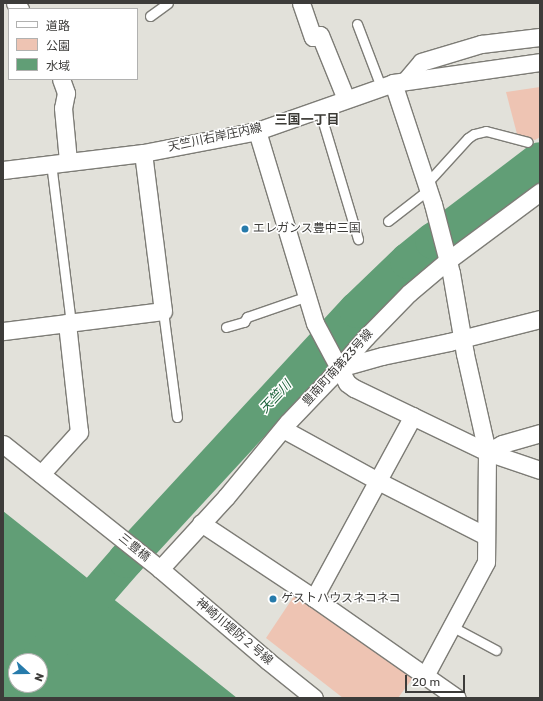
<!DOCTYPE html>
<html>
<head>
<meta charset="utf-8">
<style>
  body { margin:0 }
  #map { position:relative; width:543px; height:701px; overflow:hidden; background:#e2e1da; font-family:Rubik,"Noto Sans JP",sans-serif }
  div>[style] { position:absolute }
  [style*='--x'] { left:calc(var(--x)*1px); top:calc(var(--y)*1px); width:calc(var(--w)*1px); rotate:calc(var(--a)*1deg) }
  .green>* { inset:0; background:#eec4b3 }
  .water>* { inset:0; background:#619e76 }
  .river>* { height:36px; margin:-18px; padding:0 18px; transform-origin:18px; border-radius:18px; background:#619e76 }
  .roads { filter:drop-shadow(1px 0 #7d7c76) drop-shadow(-1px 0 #7d7c76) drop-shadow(0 1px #7d7c76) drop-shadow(0 -1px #7d7c76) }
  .lane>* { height:9px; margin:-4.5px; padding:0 4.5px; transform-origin:4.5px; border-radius:4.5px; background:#fff }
  .street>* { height:17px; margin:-8.5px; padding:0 8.5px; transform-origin:8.5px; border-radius:8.5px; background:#fff }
  .dots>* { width:11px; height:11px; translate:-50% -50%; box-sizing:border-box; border:2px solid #fff; border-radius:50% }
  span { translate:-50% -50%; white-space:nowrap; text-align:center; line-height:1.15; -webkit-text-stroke:3px #fff; paint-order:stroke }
  .street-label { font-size:12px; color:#3d3c3a }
  .poi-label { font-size:12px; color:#3d3c3a }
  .left { translate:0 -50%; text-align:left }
  .neighbourhood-label { font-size:13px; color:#3b3a35; font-weight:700 }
  .water-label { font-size:13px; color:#1d623b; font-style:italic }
  .frame { position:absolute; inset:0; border:4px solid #3d3c3a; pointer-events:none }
  .legend { position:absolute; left:8px; top:8px; width:130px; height:72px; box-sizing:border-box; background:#fff; border:1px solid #b1b1b0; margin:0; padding:5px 7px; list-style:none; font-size:12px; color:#3d3c3a }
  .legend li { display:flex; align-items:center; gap:8px; height:20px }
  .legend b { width:20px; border:1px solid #b1b1b0 }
  .north { position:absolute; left:8px; top:653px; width:40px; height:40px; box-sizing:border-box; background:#fff; border:1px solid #b1b1b0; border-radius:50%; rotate:111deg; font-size:11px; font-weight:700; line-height:16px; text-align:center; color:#3d3c3a }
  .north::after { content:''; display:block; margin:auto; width:14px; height:18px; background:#277bab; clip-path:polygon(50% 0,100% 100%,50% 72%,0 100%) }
  .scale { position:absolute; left:405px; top:675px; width:60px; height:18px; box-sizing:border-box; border:2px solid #3d3c3a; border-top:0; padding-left:5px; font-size:12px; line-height:14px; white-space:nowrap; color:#3d3c3a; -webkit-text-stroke:3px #fff; paint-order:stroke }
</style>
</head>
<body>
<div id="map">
  <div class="green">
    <div style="clip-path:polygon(540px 87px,540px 137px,535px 140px,517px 134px,506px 92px)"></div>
    <div style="clip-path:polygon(294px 596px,415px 675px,398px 698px,343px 698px,266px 638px)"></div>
  </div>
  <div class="water">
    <div style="clip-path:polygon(evenodd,3px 511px,66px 561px,237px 698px,3px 698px,3px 511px,16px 661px,40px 661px,40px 685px,16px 685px,16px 661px)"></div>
  </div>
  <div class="river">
    <div style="--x:38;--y:661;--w:134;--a:-48.9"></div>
    <div style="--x:126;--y:560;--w:340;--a:-47.3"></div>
    <div style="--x:357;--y:310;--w:71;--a:-43.9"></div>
    <div style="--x:408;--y:261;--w:32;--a:-39"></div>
    <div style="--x:433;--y:241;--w:134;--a:-37.1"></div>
  </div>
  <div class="roads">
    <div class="lane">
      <div style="--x:150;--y:16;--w:22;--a:-36"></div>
      <div style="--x:357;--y:24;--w:67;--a:69.1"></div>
      <div style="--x:319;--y:109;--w:136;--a:73.3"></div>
      <div style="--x:51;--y:163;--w:161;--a:82.9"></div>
      <div style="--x:427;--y:183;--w:61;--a:-47.7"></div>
      <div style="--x:468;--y:138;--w:7;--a:-34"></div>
      <div style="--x:474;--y:134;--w:12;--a:-14"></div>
      <div style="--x:486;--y:131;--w:43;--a:14.7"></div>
      <div style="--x:388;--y:221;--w:51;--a:-37.8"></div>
      <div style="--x:163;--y:311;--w:107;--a:82.5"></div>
      <div style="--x:226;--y:327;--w:19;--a:-16"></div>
      <div style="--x:244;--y:322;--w:6;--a:-59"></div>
      <div style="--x:247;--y:317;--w:65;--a:-19"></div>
      <div style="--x:451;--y:626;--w:51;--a:28.1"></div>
    </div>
    <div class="street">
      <div style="--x:15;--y:3;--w:8;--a:50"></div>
      <div style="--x:301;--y:3;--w:36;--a:71"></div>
      <div style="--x:313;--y:37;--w:7;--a:-16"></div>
      <div style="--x:320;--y:35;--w:69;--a:67.9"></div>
      <div style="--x:61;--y:79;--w:15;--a:70"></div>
      <div style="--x:66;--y:93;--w:15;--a:101"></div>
      <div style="--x:63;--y:108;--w:53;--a:84.6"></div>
      <div style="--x:406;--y:80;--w:23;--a:-50"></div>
      <div style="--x:421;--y:62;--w:63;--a:-16.7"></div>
      <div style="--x:481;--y:44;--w:59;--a:-6.8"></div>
      <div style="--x:393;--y:83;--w:127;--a:71.7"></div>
      <div style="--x:433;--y:204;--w:71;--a:75.4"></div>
      <div style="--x:451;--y:273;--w:82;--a:80.2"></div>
      <div style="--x:465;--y:354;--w:100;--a:77.3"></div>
      <div style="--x:487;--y:452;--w:110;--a:90.5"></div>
      <div style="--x:486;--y:562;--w:127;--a:118.2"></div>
      <div style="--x:257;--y:131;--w:201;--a:73.2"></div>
      <div style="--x:315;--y:323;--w:68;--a:61.9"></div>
      <div style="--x:347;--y:383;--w:9;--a:36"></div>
      <div style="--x:354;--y:388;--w:148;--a:25.7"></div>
      <div style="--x:487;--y:452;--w:56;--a:18.8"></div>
      <div style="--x:3;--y:170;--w:141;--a:-6.9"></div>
      <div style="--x:143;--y:153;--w:116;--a:-10.9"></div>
      <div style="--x:257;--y:131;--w:144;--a:-19.4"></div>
      <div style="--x:393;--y:83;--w:148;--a:-8.1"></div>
      <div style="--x:3;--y:331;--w:161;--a:-7.1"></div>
      <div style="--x:163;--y:311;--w:159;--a:-97.2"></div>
      <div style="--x:339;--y:368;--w:45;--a:-15.6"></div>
      <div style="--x:382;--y:356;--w:68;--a:-11.8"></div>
      <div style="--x:449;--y:342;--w:94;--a:-14.2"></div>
      <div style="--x:283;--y:429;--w:108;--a:28.7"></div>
      <div style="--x:378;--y:481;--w:121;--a:27"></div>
      <div style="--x:3;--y:444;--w:201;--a:38.5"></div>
      <div style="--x:160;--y:569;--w:142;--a:40.4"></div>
      <div style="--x:268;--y:661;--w:59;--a:38.8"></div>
      <div style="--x:487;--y:452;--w:17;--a:-28"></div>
      <div style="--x:502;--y:444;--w:40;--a:-16"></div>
      <div style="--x:41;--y:474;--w:57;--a:-47.9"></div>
      <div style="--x:79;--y:432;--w:110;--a:-96.3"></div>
      <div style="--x:201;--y:523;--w:136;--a:33.6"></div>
      <div style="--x:314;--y:598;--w:174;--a:35"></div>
      <div style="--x:160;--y:569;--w:98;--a:-47.5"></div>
      <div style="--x:226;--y:497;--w:97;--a:-50.4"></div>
      <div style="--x:288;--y:422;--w:61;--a:-46.3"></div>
      <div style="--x:330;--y:378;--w:55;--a:-48.7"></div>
      <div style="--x:366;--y:337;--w:62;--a:-45.7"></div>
      <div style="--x:409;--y:293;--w:50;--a:-40.1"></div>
      <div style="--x:447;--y:261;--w:116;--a:-36.6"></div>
      <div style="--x:314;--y:598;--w:207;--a:-61.5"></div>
    </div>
  </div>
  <div class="dots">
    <div style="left:245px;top:229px;background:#277bab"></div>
    <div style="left:273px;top:599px;background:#277bab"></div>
  </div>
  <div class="street-label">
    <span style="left:215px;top:138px;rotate:-12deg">天竺川右岸庄内線</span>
    <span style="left:338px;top:368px;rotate:-48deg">豊南町南第23号線</span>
    <span style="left:134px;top:548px;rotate:39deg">三豊橋</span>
    <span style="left:234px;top:632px;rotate:40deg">神崎川堤防２号線</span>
  </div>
  <div class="poi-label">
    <span class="left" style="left:253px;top:229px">エレガンス豊中三国</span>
    <span class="left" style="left:281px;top:599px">ゲストハウスネコネコ</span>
  </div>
  <div class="neighbourhood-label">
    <span style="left:307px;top:120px">三国一丁目</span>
  </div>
  <div class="water-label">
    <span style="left:276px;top:397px;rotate:-47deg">天竺川</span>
  </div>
  <div class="frame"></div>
  <ul class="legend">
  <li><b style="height:5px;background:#fff"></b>道路</li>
  <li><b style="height:11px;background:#eec4b3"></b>公園</li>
  <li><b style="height:11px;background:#619e76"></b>水域</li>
  </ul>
  <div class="north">N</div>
  <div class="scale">20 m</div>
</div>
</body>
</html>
